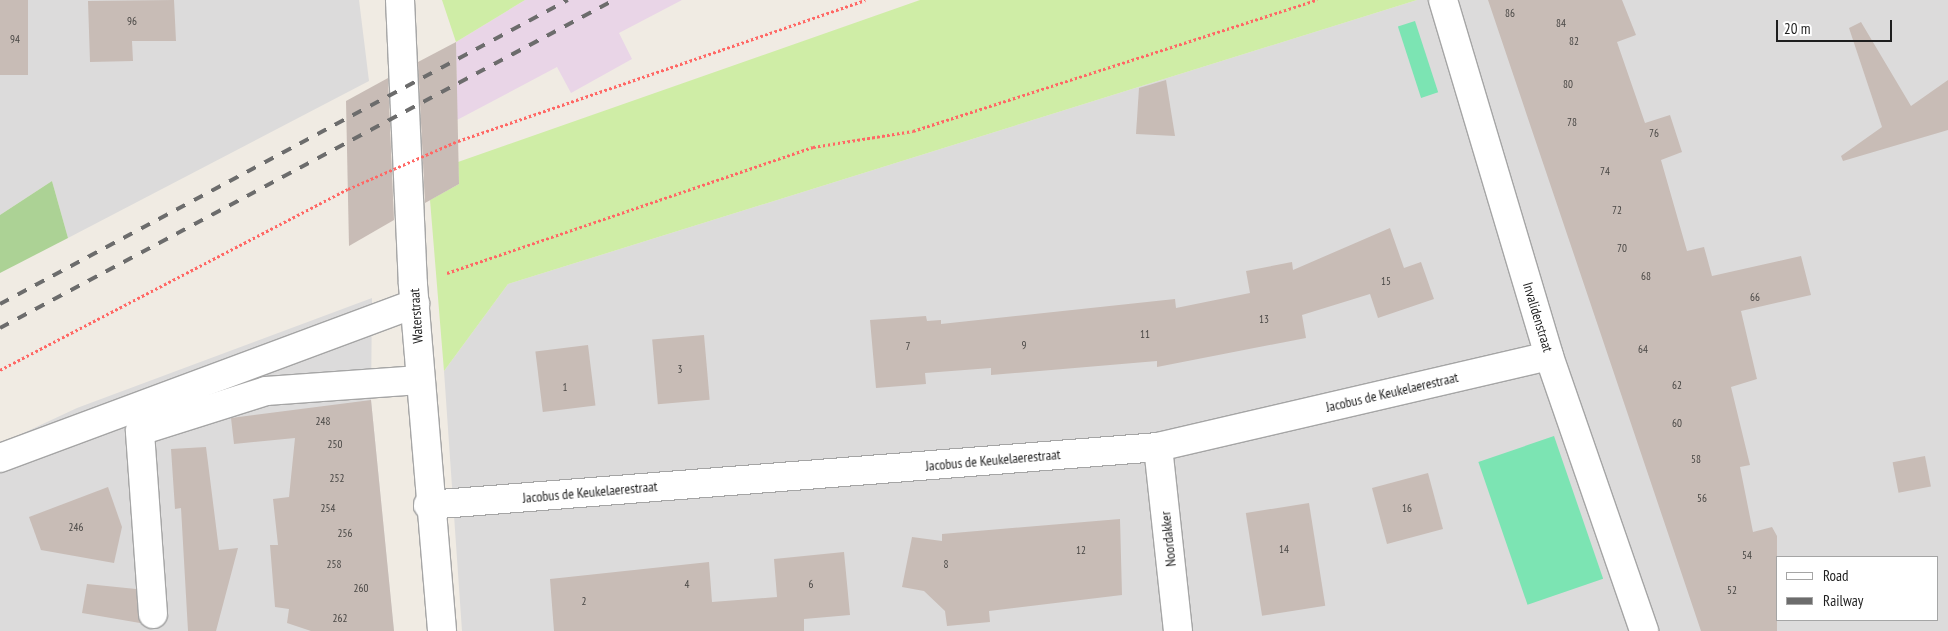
<!DOCTYPE html>
<html>
<head>
<meta charset="utf-8">
<style>
  body { margin:0 }
  #map { position:relative; width:1948px; height:631px; overflow:hidden; background:#f0ebe3; font-family:"PT Sans Narrow",sans-serif }
  div>[style] { position:absolute }
  [style*='--x'] { left:calc(var(--x)*1px); top:calc(var(--y)*1px); width:calc(var(--w)*1px); rotate:calc(var(--a)*1deg) }
  .residential>* { inset:0; background:#dcdbdb }
  .industrial>* { inset:0; background:#e9d5e7 }
  .grass>* { inset:0; background:#cfeda6 }
  .forest>* { inset:0; background:#acd295 }
  .pitch>* { inset:0; background:#7ce4b3; transform-origin:0 0 }
  .building>* { inset:0; background:#c8bcb6; transform-origin:0 0 }
  .path>* { height:3px; margin-top:-1.5px; transform-origin:0; background:repeating-linear-gradient(90deg,#ff6865 0 2.5px,transparent 0 5px) }
  .roads { filter:drop-shadow(1px 0 #a5a5a5) drop-shadow(-1px 0 #a5a5a5) drop-shadow(0 1px #a5a5a5) drop-shadow(0 -1px #a5a5a5) }
  .minor>* { height:28px; margin:-14px; padding:0 14px; transform-origin:14px; border-radius:14px; background:#fff }
  .rail>* { height:4px; margin-top:-2px; transform-origin:0; background:repeating-linear-gradient(90deg,#6c6c6c 0 10px,transparent 0 20px) }
  .path-bridge>* { height:3px; margin-top:-1.5px; transform-origin:0; background:repeating-linear-gradient(90deg,#ff6865 0 2.5px,transparent 0 5px) }
  span { translate:-50% -50%; white-space:nowrap; text-align:center; line-height:1.15; -webkit-text-stroke:4px #fff; paint-order:stroke }
  .number-label { font-size:11px; color:#484644 }
  .number-label span { -webkit-text-stroke-width:0 }
  .street-label { font-size:14px; color:#1e1e1e }
  .legend { position:absolute; left:1776px; top:556px; width:162px; height:65px; box-sizing:border-box; background:#fff; border:1px solid #a5a5a5; margin:0; padding:6px 9px; list-style:none; font-size:15px; color:#1e1e1e }
  .legend li { display:flex; align-items:center; gap:10px; height:25px }
  .legend b { width:25px; border:1px solid #a5a5a5 }
  .scale { position:absolute; left:1776px; top:20px; width:116px; height:22px; box-sizing:border-box; border:2px solid #1e1e1e; border-top:0; padding-left:6px; font-size:15px; line-height:18px; white-space:nowrap; color:#1e1e1e; -webkit-text-stroke:4px #fff; paint-order:stroke }
</style>
</head>
<body>
<div id="map">
  <div class="residential">
    <div style="clip-path:polygon(0 0,359px 0,369px 81px,68px 238px,52px 181px,0 215px)"></div>
    <div style="clip-path:polygon(evenodd,1417px 0,1948px 0,1948px 631px,462px 631px,444px 371px,508px 284px,1417px 0,1777px 557px,1937px 557px,1937px 620px,1777px 620px,1777px 557px)"></div>
    <div style="clip-path:polygon(372px 298px,371px 400px,394px 631px,0 631px,0 444px,77px 408px)"></div>
  </div>
  <div class="industrial">
    <div style="clip-path:polygon(525px 0,682px 0,619px 33px,632px 59px,571px 93px,557px 67px,457px 120px,456px 42px)"></div>
  </div>
  <div class="grass">
    <div style="clip-path:polygon(442px 0,525px 0,456px 42px)"></div>
    <div style="clip-path:polygon(920px 0,1417px 0,508px 284px,444px 371px,430px 200px,459px 184px,458px 162px)"></div>
  </div>
  <div class="forest">
    <div style="clip-path:polygon(52px 181px,68px 238px,0 273px,0 215px)"></div>
  </div>
  <div class="pitch">
    <div style="left:1415px;top:21px;width:75px;height:18px;rotate:72deg"></div>
    <div style="left:1554px;top:436px;width:151px;height:80px;rotate:71deg"></div>
  </div>
  <div class="building">
    <div style="left:0;top:0;width:28px;height:75px"></div>
    <div style="clip-path:polygon(174px 0,176px 41px,132px 41px,133px 61px,90px 62px,88px 1px)"></div>
    <div style="clip-path:polygon(1488px 0,1622px 0,1636px 35px,1617px 42px,1645px 123px,1670px 115px,1682px 152px,1661px 160px,1687px 251px,1704px 247px,1712px 276px,1801px 256px,1811px 295px,1741px 311px,1757px 379px,1731px 387px,1750px 465px,1740px 467px,1753px 532px,1772px 527px,1777px 536px,1777px 631px,1701px 631px)"></div>
    <div style="clip-path:polygon(1861px 22px,1911px 106px,1948px 80px,1948px 130px,1843px 161px,1841px 156px,1882px 127px,1849px 28px)"></div>
    <div style="clip-path:polygon(456px 42px,459px 184px,425px 203px,418px 62px)"></div>
    <div style="clip-path:polygon(388px 78px,394px 220px,349px 246px,346px 101px)"></div>
    <div style="clip-path:polygon(1166px 80px,1175px 136px,1136px 134px,1139px 88px)"></div>
    <div style="clip-path:polygon(1390px 228px,1404px 268px,1421px 262px,1434px 299px,1378px 318px,1370px 294px,1302px 315px,1306px 338px,1157px 367px,1157px 361px,991px 375px,991px 368px,925px 373px,926px 384px,876px 388px,870px 320px,926px 316px,927px 321px,941px 320px,941px 324px,1175px 299px,1176px 308px,1250px 293px,1246px 271px,1292px 262px,1293px 270px)"></div>
    <div style="left:704px;top:335px;width:65px;height:52px;rotate:85deg"></div>
    <div style="left:588px;top:345px;width:61px;height:53px;rotate:83deg"></div>
    <div style="clip-path:polygon(371px 400px,394px 631px,311px 631px,287px 623px,289px 609px,275px 607px,270px 545px,278px 545px,273px 499px,289px 497px,295px 438px,234px 444px,231px 418px)"></div>
    <div style="clip-path:polygon(206px 447px,219px 550px,238px 548px,216px 631px,188px 631px,181px 508px,175px 509px,171px 449px)"></div>
    <div style="left:1925px;top:456px;width:31px;height:33px;rotate:79deg"></div>
    <div style="left:1428px;top:473px;width:58px;height:58px;rotate:75deg"></div>
    <div style="clip-path:polygon(108px 487px,122px 527px,114px 563px,41px 550px,29px 517px)"></div>
    <div style="left:1309px;top:503px;width:104px;height:64px;rotate:81deg"></div>
    <div style="clip-path:polygon(1120px 519px,1122px 595px,989px 611px,990px 622px,947px 626px,945px 611px,924px 591px,902px 587px,912px 537px,942px 541px,942px 534px)"></div>
    <div style="clip-path:polygon(844px 552px,850px 615px,804px 619px,804px 631px,554px 631px,550px 579px,709px 562px,712px 602px,777px 597px,774px 559px)"></div>
    <div style="clip-path:polygon(87px 584px,136px 589px,140px 623px,82px 613px)"></div>
  </div>
  <div class="path">
    <div style="--x:458;--y:141;--w:431;--a:-19.1"></div>
    <div style="--x:447;--y:273;--w:387;--a:-19"></div>
    <div style="--x:813;--y:147;--w:101;--a:-9.1"></div>
    <div style="--x:913;--y:131;--w:425;--a:-18"></div>
    <div style="--x:0;--y:370;--w:392;--a:-27.5"></div>
  </div>
  <div class="roads">
    <div class="minor">
      <div style="--x:400;--y:0;--w:285;--a:87.4"></div>
      <div style="--x:413;--y:285;--w:347;--a:85.2"></div>
      <div style="--x:1443;--y:0;--w:371;--a:73.4"></div>
      <div style="--x:1549;--y:356;--w:291;--a:70.9"></div>
      <div style="--x:1158;--y:447;--w:185;--a:83.8"></div>
      <div style="--x:0;--y:458;--w:443;--a:-20.4"></div>
      <div style="--x:428;--y:505;--w:732;--a:-4.54"></div>
      <div style="--x:1158;--y:447;--w:401;--a:-13.1"></div>
      <div style="--x:153;--y:614;--w:183;--a:-94.1"></div>
      <div style="--x:140;--y:431;--w:132;--a:-17.6"></div>
      <div style="--x:266;--y:391;--w:154;--a:-4.1"></div>
    </div>
  </div>
  <div class="rail">
    <div style="--x:0;--y:304;--w:644;--a:-28.16"></div>
    <div style="--x:0;--y:328;--w:696;--a:-28.11"></div>
  </div>
  <div class="path-bridge">
    <div style="--x:348;--y:189;--w:120;--a:-23.6"></div>
  </div>
  <div class="number-label">
    <span style="left:1510px;top:13px">86</span>
    <span style="left:132px;top:21px">96</span>
    <span style="left:1561px;top:23px">84</span>
    <span style="left:15px;top:39px">94</span>
    <span style="left:1574px;top:41px">82</span>
    <span style="left:1568px;top:84px">80</span>
    <span style="left:1572px;top:122px">78</span>
    <span style="left:1654px;top:133px">76</span>
    <span style="left:1605px;top:171px">74</span>
    <span style="left:1617px;top:210px">72</span>
    <span style="left:1622px;top:248px">70</span>
    <span style="left:1646px;top:276px">68</span>
    <span style="left:1386px;top:281px">15</span>
    <span style="left:1755px;top:297px">66</span>
    <span style="left:1264px;top:319px">13</span>
    <span style="left:1145px;top:334px">11</span>
    <span style="left:1024px;top:345px">9</span>
    <span style="left:908px;top:346px">7</span>
    <span style="left:1643px;top:349px">64</span>
    <span style="left:680px;top:369px">3</span>
    <span style="left:1677px;top:385px">62</span>
    <span style="left:565px;top:387px">1</span>
    <span style="left:323px;top:421px">248</span>
    <span style="left:1677px;top:423px">60</span>
    <span style="left:335px;top:444px">250</span>
    <span style="left:1696px;top:459px">58</span>
    <span style="left:337px;top:478px">252</span>
    <span style="left:1702px;top:498px">56</span>
    <span style="left:328px;top:508px">254</span>
    <span style="left:1407px;top:508px">16</span>
    <span style="left:76px;top:527px">246</span>
    <span style="left:345px;top:533px">256</span>
    <span style="left:1284px;top:549px">14</span>
    <span style="left:1081px;top:550px">12</span>
    <span style="left:1747px;top:555px">54</span>
    <span style="left:334px;top:564px">258</span>
    <span style="left:946px;top:564px">8</span>
    <span style="left:687px;top:584px">4</span>
    <span style="left:811px;top:584px">6</span>
    <span style="left:361px;top:588px">260</span>
    <span style="left:1732px;top:590px">52</span>
    <span style="left:584px;top:601px">2</span>
    <span style="left:340px;top:618px">262</span>
  </div>
  <div class="street-label">
    <span style="left:416px;top:316px;rotate:-94deg">Waterstraat</span>
    <span style="left:1538px;top:317px;rotate:73deg">Invalidenstraat</span>
    <span style="left:1392px;top:392px;rotate:-13deg">Jacobus de Keukelaerestraat</span>
    <span style="left:993px;top:460px;rotate:-5deg">Jacobus de Keukelaerestraat</span>
    <span style="left:590px;top:492px;rotate:-5deg">Jacobus de Keukelaerestraat</span>
    <span style="left:1168px;top:539px;rotate:-96deg">Noordakker</span>
  </div>
  <ul class="legend">
  <li><b style="height:6px;background:#fff"></b>Road</li>
  <li><b style="height:6px;background:#6c6c6c"></b>Railway</li>
  </ul>
  <div class="scale">20 m</div>
</div>
</body>
</html>
